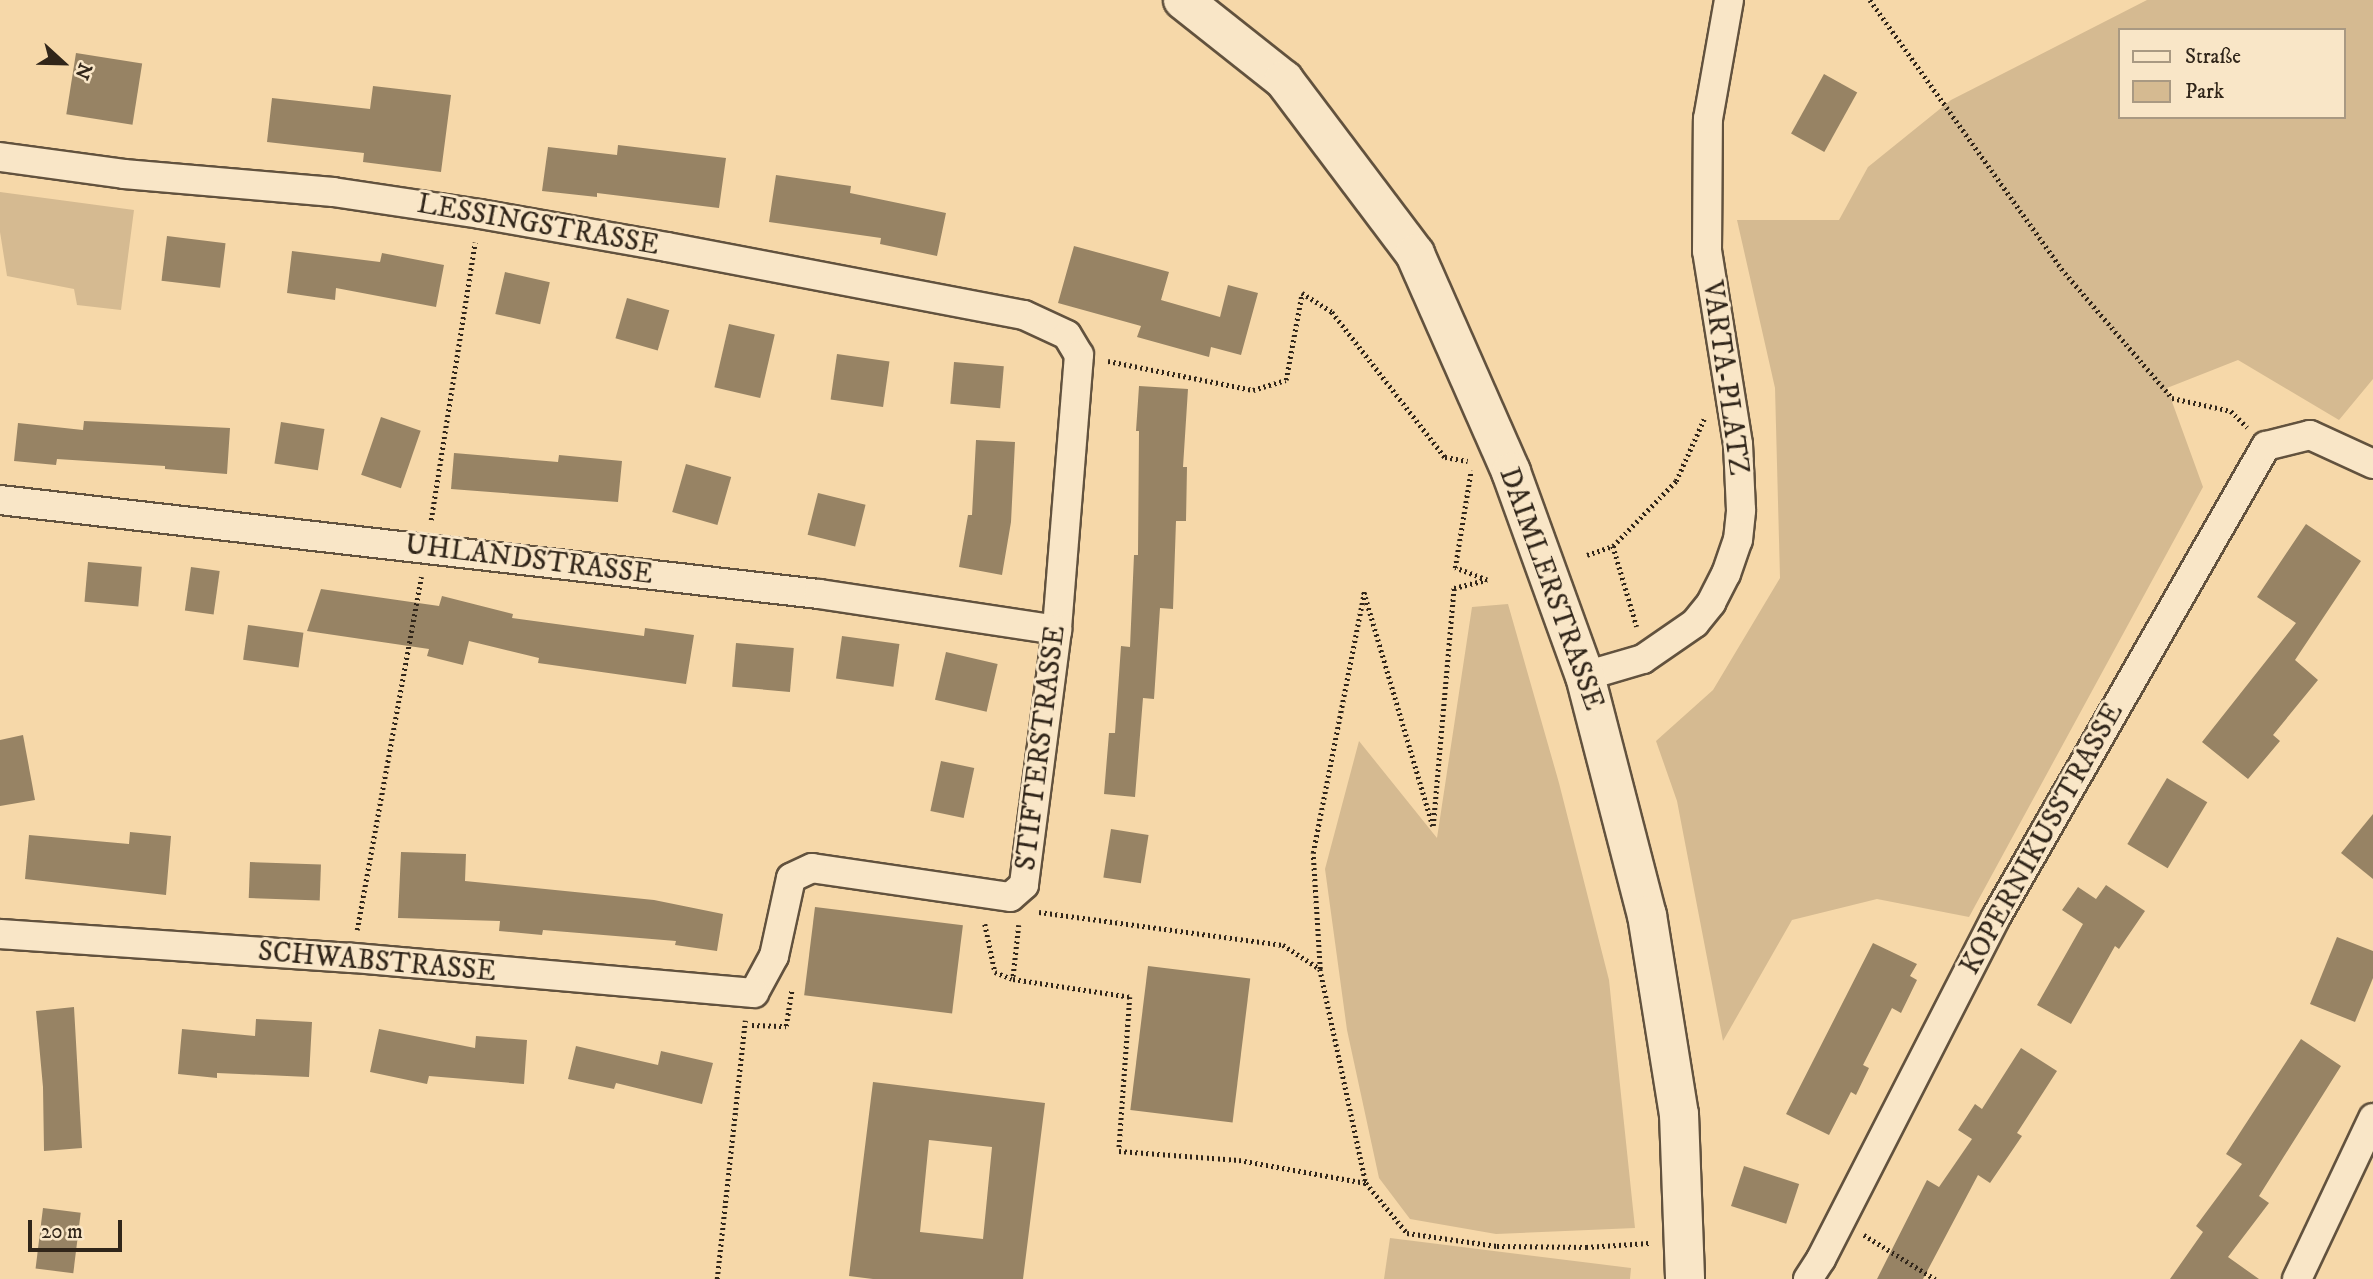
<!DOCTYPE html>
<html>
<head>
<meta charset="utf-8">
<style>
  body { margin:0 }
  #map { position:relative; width:2373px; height:1279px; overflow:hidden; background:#f6d8a9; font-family:"IM FELL DW Pica",serif }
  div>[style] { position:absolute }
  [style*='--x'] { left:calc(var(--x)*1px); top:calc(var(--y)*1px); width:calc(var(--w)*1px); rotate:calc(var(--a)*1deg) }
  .green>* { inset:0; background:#d5ba91 }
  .building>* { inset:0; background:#978364; transform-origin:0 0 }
  .path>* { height:4.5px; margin-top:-2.25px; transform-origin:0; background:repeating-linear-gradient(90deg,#31261a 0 2px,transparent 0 5.5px) }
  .roads { filter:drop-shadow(2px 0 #62523e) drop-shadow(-2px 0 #62523e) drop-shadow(0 2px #62523e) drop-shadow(0 -2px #62523e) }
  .minor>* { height:28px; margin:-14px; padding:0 14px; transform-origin:14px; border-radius:14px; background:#f9e6c7 }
  .secondary>* { height:38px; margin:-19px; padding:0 19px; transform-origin:19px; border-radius:19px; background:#f9e6c7 }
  span { translate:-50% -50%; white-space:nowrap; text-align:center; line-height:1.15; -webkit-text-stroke:6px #f9e6c7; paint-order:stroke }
  .street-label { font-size:28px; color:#31261a }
  .legend { position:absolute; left:2118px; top:28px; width:228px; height:91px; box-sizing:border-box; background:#f9e6c7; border:2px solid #a99982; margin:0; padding:9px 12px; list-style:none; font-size:21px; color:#31261a }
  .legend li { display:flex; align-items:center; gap:14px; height:35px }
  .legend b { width:35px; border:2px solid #a99982 }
  .north { position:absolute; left:28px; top:28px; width:70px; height:70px; -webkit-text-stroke:5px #f9e6c7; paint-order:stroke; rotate:112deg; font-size:19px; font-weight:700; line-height:28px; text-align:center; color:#31261a }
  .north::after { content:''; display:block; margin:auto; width:24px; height:32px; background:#31261a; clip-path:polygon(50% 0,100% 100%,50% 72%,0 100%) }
  .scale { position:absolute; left:28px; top:1220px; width:94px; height:32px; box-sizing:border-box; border:4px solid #31261a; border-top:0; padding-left:9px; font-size:21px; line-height:24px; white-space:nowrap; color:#31261a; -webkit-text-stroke:5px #f9e6c7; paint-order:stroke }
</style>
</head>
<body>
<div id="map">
  <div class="green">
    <div style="clip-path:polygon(evenodd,2147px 0,2373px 0,2373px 379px,2339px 420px,2238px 360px,2167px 388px,2203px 487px,1969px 917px,1877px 899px,1792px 920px,1723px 1041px,1677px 801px,1656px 741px,1713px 690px,1780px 578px,1775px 388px,1737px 220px,1839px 220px,1868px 167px,1951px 100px,2147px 0,2119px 30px,2343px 30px,2343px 117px,2119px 117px,2119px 30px)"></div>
    <div style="clip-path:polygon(0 192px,134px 210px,121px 310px,77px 305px,74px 289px,7px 276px,0 232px)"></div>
    <div style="clip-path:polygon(1508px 604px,1559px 783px,1609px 980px,1635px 1228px,1496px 1234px,1410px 1219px,1379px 1178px,1347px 1030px,1325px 869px,1359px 741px,1437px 838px,1472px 607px)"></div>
    <div style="clip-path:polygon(1390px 1238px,1631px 1268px,1630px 1279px,1384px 1279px)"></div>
  </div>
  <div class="building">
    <div style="left:76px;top:53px;width:67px;height:62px;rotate:9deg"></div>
    <div style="left:1824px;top:74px;width:38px;height:68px;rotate:29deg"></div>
    <div style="clip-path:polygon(373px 86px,451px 95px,441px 172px,363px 162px,364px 153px,267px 142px,272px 98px,370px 109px)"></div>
    <div style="clip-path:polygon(618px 145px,726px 158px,719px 208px,597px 193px,597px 197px,542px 191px,548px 147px,617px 155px)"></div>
    <div style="clip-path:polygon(776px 175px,851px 186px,850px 193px,946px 213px,937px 256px,880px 244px,881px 238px,769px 222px)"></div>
    <div style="left:167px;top:236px;width:59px;height:45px;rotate:7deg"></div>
    <div style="clip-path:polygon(1074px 246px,1169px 272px,1161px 300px,1220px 317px,1228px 285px,1258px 293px,1241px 355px,1211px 347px,1209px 357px,1137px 337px,1141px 326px,1058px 303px)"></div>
    <div style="clip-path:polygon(292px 251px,380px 262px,382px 253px,444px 265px,436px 307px,336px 288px,335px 300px,287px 293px)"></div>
    <div style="left:505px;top:272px;width:46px;height:43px;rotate:13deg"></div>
    <div style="left:627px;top:298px;width:44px;height:42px;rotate:16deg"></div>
    <div style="left:729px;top:324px;width:47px;height:65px;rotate:13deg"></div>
    <div style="left:837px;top:354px;width:53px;height:46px;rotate:8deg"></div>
    <div style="left:954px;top:362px;width:50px;height:42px;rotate:5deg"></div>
    <div style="clip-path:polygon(1139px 386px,1188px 389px,1183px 467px,1187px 467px,1186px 521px,1176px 521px,1173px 609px,1160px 608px,1154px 699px,1143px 698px,1135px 797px,1104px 794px,1109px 733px,1115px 733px,1121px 646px,1130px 647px,1134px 555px,1138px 555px,1139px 431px,1136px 431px)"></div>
    <div style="left:381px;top:417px;width:42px;height:61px;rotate:19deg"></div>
    <div style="clip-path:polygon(84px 421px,230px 428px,227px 474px,165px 469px,165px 466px,57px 459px,56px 465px,14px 461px,18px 423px,83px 430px)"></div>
    <div style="left:281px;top:422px;width:44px;height:42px;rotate:9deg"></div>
    <div style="clip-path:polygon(976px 440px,1015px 442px,1011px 522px,1002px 575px,959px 567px,968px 515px,972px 515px)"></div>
    <div style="clip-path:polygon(454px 453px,558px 462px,559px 455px,622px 461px,618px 502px,451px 489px)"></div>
    <div style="left:686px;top:464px;width:47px;height:50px;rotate:16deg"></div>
    <div style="left:818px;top:493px;width:49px;height:43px;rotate:14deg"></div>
    <div style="clip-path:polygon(2306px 524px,2361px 561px,2295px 660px,2318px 680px,2273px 735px,2280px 741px,2248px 779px,2202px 742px,2296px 623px,2257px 597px)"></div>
    <div style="left:88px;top:562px;width:54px;height:40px;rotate:5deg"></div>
    <div style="left:191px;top:567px;width:29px;height:44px;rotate:8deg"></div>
    <div style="clip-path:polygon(321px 589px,439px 606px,442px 596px,513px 614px,512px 618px,644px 636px,645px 628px,694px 635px,686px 684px,538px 663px,539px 658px,469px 641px,463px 665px,427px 656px,429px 649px,307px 631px)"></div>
    <div style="left:248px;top:625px;width:56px;height:35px;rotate:8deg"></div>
    <div style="left:842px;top:636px;width:58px;height:43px;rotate:8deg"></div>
    <div style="left:736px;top:643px;width:58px;height:44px;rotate:5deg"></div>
    <div style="left:946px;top:652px;width:53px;height:49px;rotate:13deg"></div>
    <div style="clip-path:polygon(23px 735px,35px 800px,0 806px,0 740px)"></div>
    <div style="left:941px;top:761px;width:34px;height:51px;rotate:12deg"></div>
    <div style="left:2167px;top:778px;width:47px;height:77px;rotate:31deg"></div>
    <div style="clip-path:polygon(2373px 814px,2373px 879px,2341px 853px)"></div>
    <div style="left:1111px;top:829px;width:38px;height:49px;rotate:9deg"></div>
    <div style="clip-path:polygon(130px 832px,171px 836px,166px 895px,25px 879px,29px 835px,129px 844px)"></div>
    <div style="clip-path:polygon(401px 852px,466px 854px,465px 881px,654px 900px,723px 914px,717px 951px,675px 945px,676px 941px,543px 930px,542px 935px,499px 931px,500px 921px,398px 918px)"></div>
    <div style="left:250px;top:862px;width:71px;height:36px;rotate:2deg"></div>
    <div style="clip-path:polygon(2106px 885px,2145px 911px,2119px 949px,2115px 946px,2071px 1024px,2037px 1005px,2083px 924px,2062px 910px,2078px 887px,2096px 899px)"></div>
    <div style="left:815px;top:907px;width:149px;height:89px;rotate:7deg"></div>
    <div style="clip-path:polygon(2337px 937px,2373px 951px,2373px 978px,2355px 1022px,2310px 1004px)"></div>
    <div style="clip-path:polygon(1873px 943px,1917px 964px,1910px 976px,1917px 980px,1901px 1013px,1892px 1008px,1863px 1065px,1869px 1068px,1856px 1095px,1851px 1092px,1829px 1135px,1786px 1114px)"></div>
    <div style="left:1148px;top:966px;width:103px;height:145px;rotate:7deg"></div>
    <div style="clip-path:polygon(74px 1007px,82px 1148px,44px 1151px,43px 1087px,36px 1011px)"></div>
    <div style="clip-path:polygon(256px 1019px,312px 1022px,309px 1077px,217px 1073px,217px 1078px,178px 1074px,182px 1029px,255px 1036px)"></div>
    <div style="clip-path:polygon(379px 1029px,475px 1048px,476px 1036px,527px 1040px,524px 1084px,429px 1076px,427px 1084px,370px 1072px)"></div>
    <div style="clip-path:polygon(2301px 1039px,2341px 1066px,2259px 1196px,2269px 1203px,2228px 1257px,2259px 1279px,2170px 1279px,2203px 1232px,2196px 1226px,2242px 1164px,2226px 1154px)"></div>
    <div style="clip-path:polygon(576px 1046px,658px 1065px,661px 1051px,713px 1063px,702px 1104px,616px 1083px,614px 1089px,568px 1079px)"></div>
    <div style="clip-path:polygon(2021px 1048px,2057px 1071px,2017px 1133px,2022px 1136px,1990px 1183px,1978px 1175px,1923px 1279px,1877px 1279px,1927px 1180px,1939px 1187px,1972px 1139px,1958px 1130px,1975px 1104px,1982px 1109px)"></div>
    <div style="clip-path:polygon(evenodd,873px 1082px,1045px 1103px,1023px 1279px,873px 1279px,849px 1276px,873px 1082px,929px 1140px,992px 1147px,983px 1239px,920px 1232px,929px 1140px)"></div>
    <div style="left:1744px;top:1166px;width:58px;height:42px;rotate:18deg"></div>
    <div style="left:43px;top:1208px;width:38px;height:61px;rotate:7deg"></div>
  </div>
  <div class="path">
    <div style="--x:1870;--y:0;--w:335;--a:54.5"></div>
    <div style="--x:2065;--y:273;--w:165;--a:49.4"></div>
    <div style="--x:2172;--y:398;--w:60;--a:12.4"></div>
    <div style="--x:2231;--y:411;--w:23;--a:45"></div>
    <div style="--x:1108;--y:361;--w:148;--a:11.3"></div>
    <div style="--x:1253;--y:390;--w:34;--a:-17"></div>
    <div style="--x:1286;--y:380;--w:88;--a:-79.6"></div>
    <div style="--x:1302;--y:293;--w:36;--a:32"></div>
    <div style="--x:1332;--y:312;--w:184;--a:52.1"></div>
    <div style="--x:1445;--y:457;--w:23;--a:10"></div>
    <div style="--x:431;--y:520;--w:281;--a:-81"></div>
    <div style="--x:1613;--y:546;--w:84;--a:73.5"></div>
    <div style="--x:1587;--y:555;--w:28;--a:-19"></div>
    <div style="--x:1613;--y:546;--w:91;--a:-45.9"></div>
    <div style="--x:1676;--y:481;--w:68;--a:-65.7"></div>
    <div style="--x:1039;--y:912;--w:246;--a:7.7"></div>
    <div style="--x:1283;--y:945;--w:44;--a:33"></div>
    <div style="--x:1320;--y:969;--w:219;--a:77.9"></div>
    <div style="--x:1366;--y:1183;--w:65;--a:50.6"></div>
    <div style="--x:1407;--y:1233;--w:91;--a:8.2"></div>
    <div style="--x:1497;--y:1246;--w:89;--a:0.6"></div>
    <div style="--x:1586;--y:1247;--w:63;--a:-3.6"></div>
    <div style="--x:985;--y:924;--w:49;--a:78.2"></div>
    <div style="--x:995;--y:972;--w:18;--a:22"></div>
    <div style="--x:1019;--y:925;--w:54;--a:96.3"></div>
    <div style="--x:1013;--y:979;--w:118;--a:8.7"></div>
    <div style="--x:1130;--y:997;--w:154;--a:94.1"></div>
    <div style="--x:1119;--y:1151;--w:120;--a:4.3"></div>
    <div style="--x:1239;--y:1160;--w:129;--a:10.3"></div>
    <div style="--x:357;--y:930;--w:359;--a:-79.7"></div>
    <div style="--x:1320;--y:969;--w:116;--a:-93.5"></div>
    <div style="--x:1313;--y:853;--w:266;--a:-78.9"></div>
    <div style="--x:1364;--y:592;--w:244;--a:73.6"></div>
    <div style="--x:1433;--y:826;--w:239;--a:-85"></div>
    <div style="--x:1454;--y:588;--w:34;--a:-14"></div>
    <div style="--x:1487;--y:580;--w:34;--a:-159"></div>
    <div style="--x:1455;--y:568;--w:99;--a:-80.7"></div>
    <div style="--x:752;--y:1025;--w:34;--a:2"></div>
    <div style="--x:786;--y:1026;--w:37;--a:-81"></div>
    <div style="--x:1864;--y:1235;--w:84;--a:31.8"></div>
    <div style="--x:717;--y:1279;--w:260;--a:-83.8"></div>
  </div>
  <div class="roads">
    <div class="minor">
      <div style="--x:0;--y:157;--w:125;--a:7.8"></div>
      <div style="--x:124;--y:174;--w:210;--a:4.9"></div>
      <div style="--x:333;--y:192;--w:149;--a:8.5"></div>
      <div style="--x:480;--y:214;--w:190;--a:10"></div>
      <div style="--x:667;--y:247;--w:363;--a:10.8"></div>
      <div style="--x:1024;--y:315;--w:47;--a:24.9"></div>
      <div style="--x:1067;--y:335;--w:23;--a:59"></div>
      <div style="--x:1079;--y:355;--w:276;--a:94.6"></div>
      <div style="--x:1057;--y:630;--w:257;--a:97.4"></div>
      <div style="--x:1024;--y:885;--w:18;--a:139"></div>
      <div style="--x:1010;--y:897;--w:200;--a:-171.7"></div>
      <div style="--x:812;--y:868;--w:23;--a:155"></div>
      <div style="--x:791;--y:878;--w:80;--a:102.3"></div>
      <div style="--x:774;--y:956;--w:42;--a:118.4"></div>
      <div style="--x:754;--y:993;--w:404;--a:-175"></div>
      <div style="--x:352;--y:958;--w:353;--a:-176.1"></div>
      <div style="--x:0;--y:500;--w:824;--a:6.55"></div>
      <div style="--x:819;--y:594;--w:241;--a:8.6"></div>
      <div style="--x:1585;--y:676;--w:60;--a:-16.3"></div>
      <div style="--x:1643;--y:659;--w:63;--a:-34.7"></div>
      <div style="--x:1695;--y:623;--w:26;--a:-51"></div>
      <div style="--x:1711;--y:603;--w:33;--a:-63"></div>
      <div style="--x:1726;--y:574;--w:36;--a:-71"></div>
      <div style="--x:1738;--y:540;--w:30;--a:-84"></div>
      <div style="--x:1741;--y:510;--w:66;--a:-92.6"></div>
      <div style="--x:1738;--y:444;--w:195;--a:-99.1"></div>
      <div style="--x:1707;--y:251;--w:132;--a:-89.6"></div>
      <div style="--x:1708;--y:119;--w:121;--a:-80"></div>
      <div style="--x:1808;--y:1279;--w:24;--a:-57"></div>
      <div style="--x:1821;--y:1259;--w:384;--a:-62.9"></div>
      <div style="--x:1996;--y:917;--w:543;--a:-60.18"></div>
      <div style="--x:2266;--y:446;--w:45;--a:-14"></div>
      <div style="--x:2310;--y:435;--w:69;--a:24.7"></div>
      <div style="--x:2297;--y:1279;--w:178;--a:-64.7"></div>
    </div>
    <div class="secondary">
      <div style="--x:1183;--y:0;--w:129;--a:38.4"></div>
      <div style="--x:1284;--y:80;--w:218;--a:53"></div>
      <div style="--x:1415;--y:254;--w:238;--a:66.2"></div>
      <div style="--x:1511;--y:472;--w:217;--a:70.1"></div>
      <div style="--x:1585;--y:676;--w:247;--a:75.5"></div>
      <div style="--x:1647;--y:915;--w:202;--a:80.9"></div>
      <div style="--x:1679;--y:1114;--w:165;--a:87.9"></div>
    </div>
  </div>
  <div class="street-label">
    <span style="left:538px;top:225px;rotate:10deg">LESSINGSTRASSE</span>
    <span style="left:1725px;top:378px;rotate:82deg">VARTA-PLATZ</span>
    <span style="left:529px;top:560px;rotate:7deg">UHLANDSTRASSE</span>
    <span style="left:1551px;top:589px;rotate:70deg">DAIMLERSTRASSE</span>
    <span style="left:1041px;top:748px;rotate:-83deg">STIFTERSTRASSE</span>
    <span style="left:2042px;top:839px;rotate:-61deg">KOPERNIKUSSTRASSE</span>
    <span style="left:377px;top:962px;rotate:5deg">SCHWABSTRASSE</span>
  </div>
  <ul class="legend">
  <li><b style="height:9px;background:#f9e6c7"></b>Straße</li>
  <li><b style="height:19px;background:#d5ba91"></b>Park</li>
  </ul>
  <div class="north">N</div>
  <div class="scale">20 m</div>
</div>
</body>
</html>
